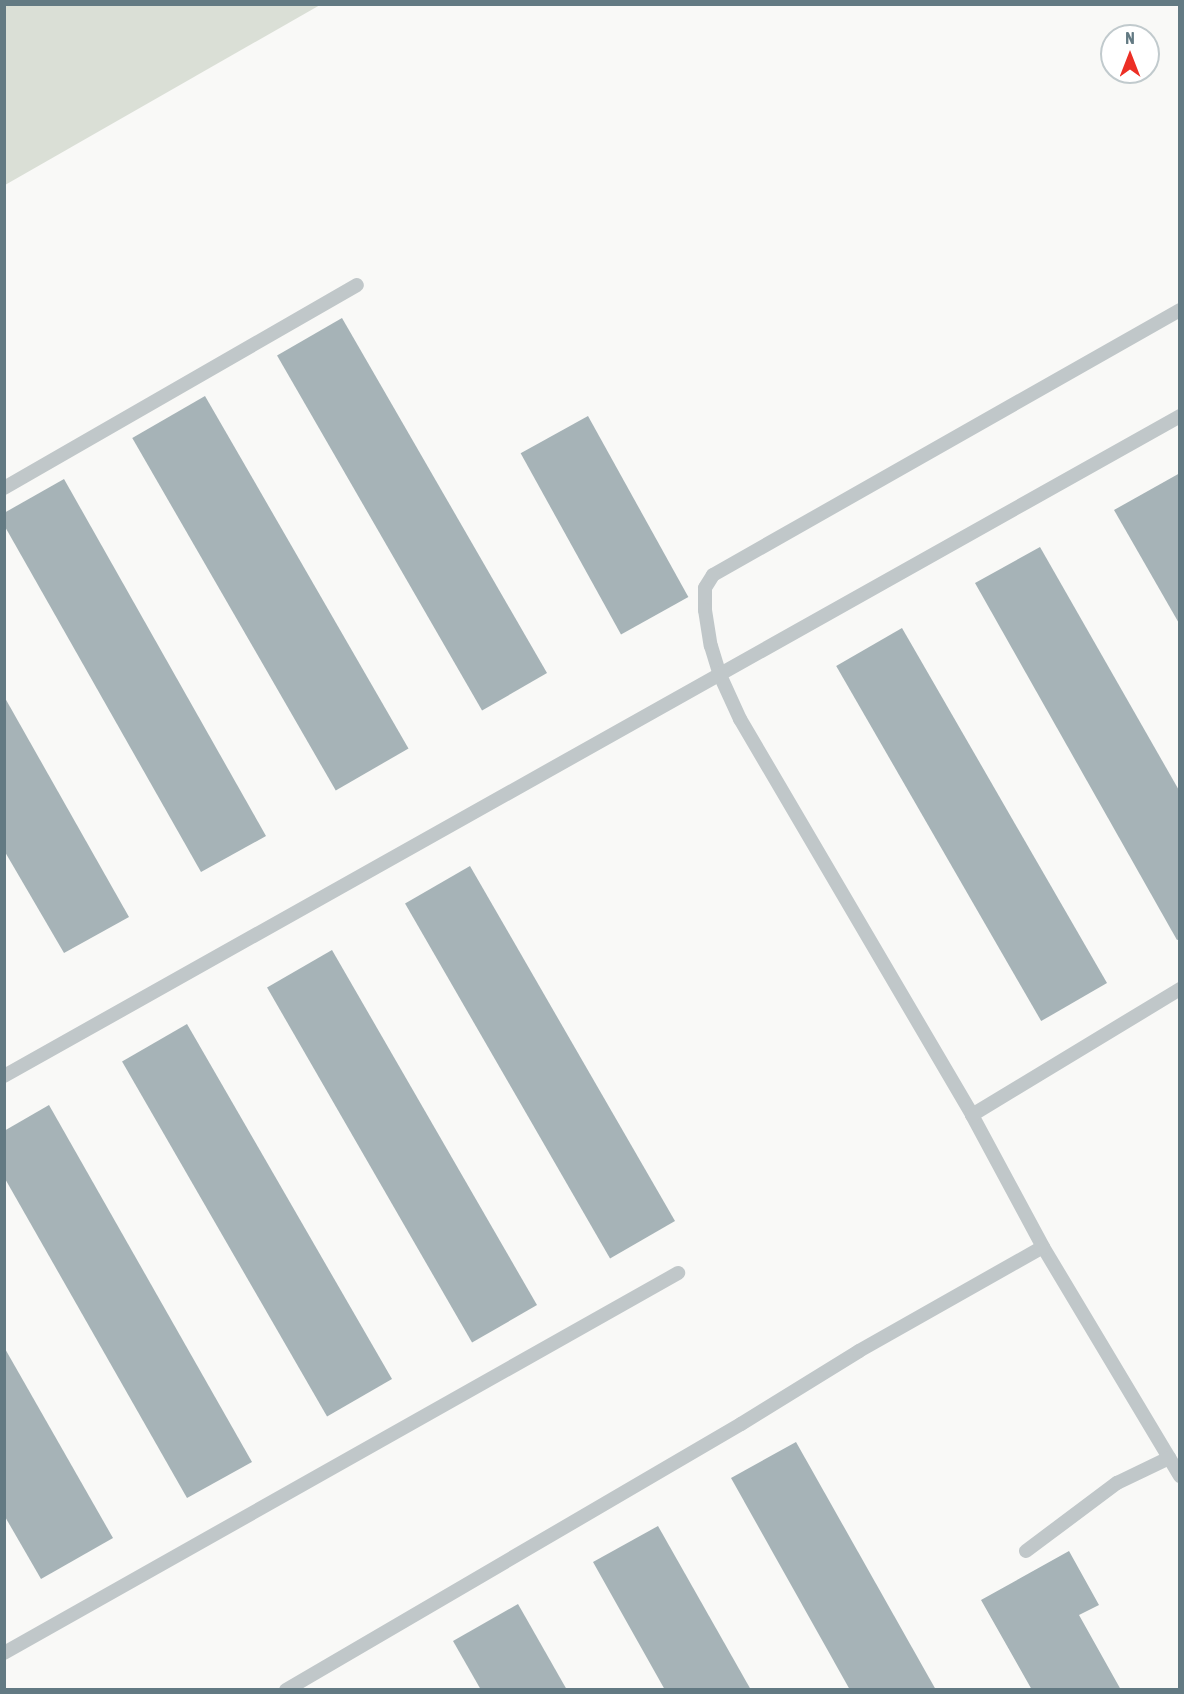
<!DOCTYPE html>
<html>
<head>
<meta charset="utf-8">
<style>
  body { margin:0 }
  #map { position:relative; width:1184px; height:1694px; overflow:hidden; background:#f9f9f7; font-family:"Asap Condensed",sans-serif }
  div>[style] { position:absolute }
  [style*='--x'] { left:calc(var(--x)*1px); top:calc(var(--y)*1px); width:calc(var(--w)*1px); rotate:calc(var(--a)*1deg) }
  .green>* { inset:0; background:#dadfd6 }
  .building>* { inset:0; background:#a6b3b7; transform-origin:0 0 }
  .lane>* { height:14px; margin:-7px; padding:0 7px; transform-origin:7px; border-radius:7px; background:#c0c7c9 }
  span { translate:-50% -50%; white-space:nowrap; text-align:center; line-height:1.15; -webkit-text-stroke:6px #fff; paint-order:stroke }
  .frame { position:absolute; inset:0; border:6px solid #637a83; pointer-events:none }
  .north { position:absolute; left:1100px; top:24px; width:60px; height:60px; box-sizing:border-box; background:#fff; border:2px solid #c1cacd; border-radius:50%; rotate:0deg; font-size:16px; font-weight:700; line-height:24px; text-align:center; color:#637a83 }
  .north::after { content:''; display:block; margin:auto; width:21px; height:27px; background:#ec2f25; clip-path:polygon(50% 0,100% 100%,50% 72%,0 100%) }
</style>
</head>
<body>
<div id="map">
  <div class="green">
    <div style="clip-path:polygon(5px 4px,320px 4px,320px 5px,5px 185px)"></div>
  </div>
  <div class="building">
    <div style="left:342px;top:318px;width:410px;height:75px;rotate:60deg"></div>
    <div style="left:205px;top:396px;width:407px;height:84px;rotate:60deg"></div>
    <div style="left:588px;top:416px;width:207px;height:77px;rotate:61deg"></div>
    <div style="clip-path:polygon(1180px 473px,1180px 625px,1114px 510px)"></div>
    <div style="clip-path:polygon(64px 479px,266px 836px,201px 872px,4px 525px,4px 513px)"></div>
    <div style="clip-path:polygon(1040px 547px,1180px 792px,1180px 939px,1177px 940px,975px 583px)"></div>
    <div style="left:902px;top:628px;width:410px;height:76px;rotate:60deg"></div>
    <div style="clip-path:polygon(5px 698px,129px 917px,64px 953px,5px 852px)"></div>
    <div style="left:470px;top:866px;width:410px;height:75px;rotate:60deg"></div>
    <div style="left:332px;top:950px;width:410px;height:75px;rotate:60deg"></div>
    <div style="left:187px;top:1024px;width:410px;height:75px;rotate:60deg"></div>
    <div style="clip-path:polygon(49px 1105px,252px 1462px,187px 1498px,4px 1177px,4px 1131px)"></div>
    <div style="clip-path:polygon(4px 1347px,113px 1538px,41px 1579px,4px 1515px)"></div>
    <div style="clip-path:polygon(796px 1442px,936px 1690px,850px 1690px,731px 1478px)"></div>
    <div style="clip-path:polygon(658px 1526px,751px 1690px,665px 1690px,593px 1562px)"></div>
    <div style="clip-path:polygon(1069px 1551px,1099px 1605px,1079px 1615px,1121px 1690px,1032px 1690px,981px 1600px)"></div>
    <div style="clip-path:polygon(518px 1604px,567px 1690px,481px 1690px,453px 1641px)"></div>
  </div>
  <div class="lane">
    <div style="--x:1180;--y:310;--w:537;--a:150.43"></div>
    <div style="--x:713;--y:575;--w:15;--a:122"></div>
    <div style="--x:705;--y:588;--w:22;--a:90"></div>
    <div style="--x:705;--y:610;--w:36;--a:81"></div>
    <div style="--x:711;--y:646;--w:28;--a:73"></div>
    <div style="--x:719;--y:673;--w:51;--a:65.5"></div>
    <div style="--x:740;--y:719;--w:459;--a:59.6"></div>
    <div style="--x:972;--y:1115;--w:150;--a:61.7"></div>
    <div style="--x:1043;--y:1247;--w:267;--a:59.1"></div>
    <div style="--x:4;--y:488;--w:407;--a:-29.9"></div>
    <div style="--x:4;--y:1076;--w:1349;--a:-29.3"></div>
    <div style="--x:972;--y:1115;--w:243;--a:-31.2"></div>
    <div style="--x:1026;--y:1551;--w:114;--a:-36.8"></div>
    <div style="--x:1117;--y:1483;--w:58;--a:-25.7"></div>
    <div style="--x:4;--y:1653;--w:774;--a:-29.41"></div>
    <div style="--x:286;--y:1690;--w:527;--a:-30.31"></div>
    <div style="--x:741;--y:1424;--w:139;--a:-31.7"></div>
    <div style="--x:859;--y:1351;--w:211;--a:-29.5"></div>
  </div>
  <div class="frame"></div>
  <div class="north">N</div>
</div>
</body>
</html>
